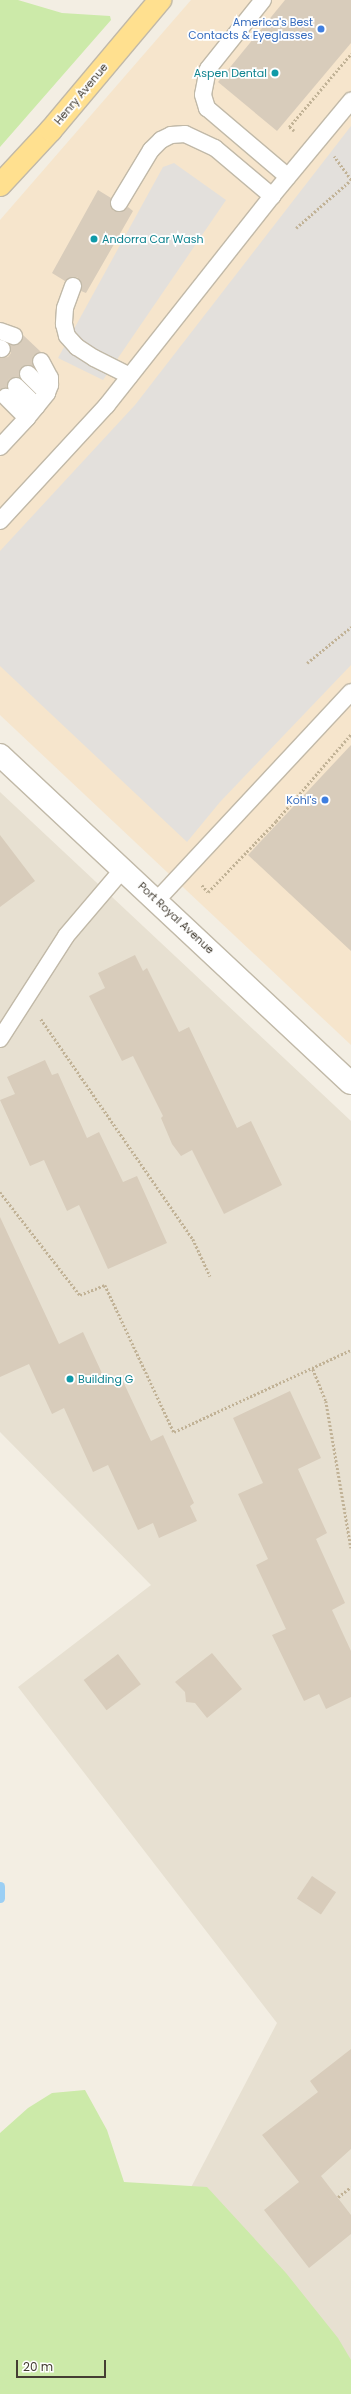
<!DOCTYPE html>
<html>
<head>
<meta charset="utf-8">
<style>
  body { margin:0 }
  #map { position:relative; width:351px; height:2394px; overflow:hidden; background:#f3eee3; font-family:Poppins,sans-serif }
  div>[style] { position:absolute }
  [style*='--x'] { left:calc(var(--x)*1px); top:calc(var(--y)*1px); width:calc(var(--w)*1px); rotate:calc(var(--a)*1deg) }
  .residential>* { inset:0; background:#e7e0d1 }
  .commercial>* { inset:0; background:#f6e5cc }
  .green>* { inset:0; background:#cceaa9 }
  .parking>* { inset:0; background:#e3e0dc }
  .stream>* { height:9px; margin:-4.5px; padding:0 4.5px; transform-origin:4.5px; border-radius:4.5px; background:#9bcff4 }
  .building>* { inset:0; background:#d8ccbb; transform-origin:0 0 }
  .path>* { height:2.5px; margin-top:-1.25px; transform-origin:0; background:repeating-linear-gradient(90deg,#c1b296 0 2px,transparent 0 4px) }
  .roads { filter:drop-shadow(1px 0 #c1b9a8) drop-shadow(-1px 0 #c1b9a8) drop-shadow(0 1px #c1b9a8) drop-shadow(0 -1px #c1b9a8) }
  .service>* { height:16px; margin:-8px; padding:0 8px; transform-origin:8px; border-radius:8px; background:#fff }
  .minor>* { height:22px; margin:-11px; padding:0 11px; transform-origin:11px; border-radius:11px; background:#fff }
  .primary>* { height:22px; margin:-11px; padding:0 11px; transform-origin:11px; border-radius:11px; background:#ffe08f }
  .dots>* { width:11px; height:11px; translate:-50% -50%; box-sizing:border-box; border:2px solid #fff; border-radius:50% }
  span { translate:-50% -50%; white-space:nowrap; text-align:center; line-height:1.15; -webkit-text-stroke:3.5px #fff; paint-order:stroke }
  .shop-label { font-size:11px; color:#366cbe }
  .right { translate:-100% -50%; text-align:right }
  .culture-label { font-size:11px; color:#0d838f }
  .left { translate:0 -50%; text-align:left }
  .street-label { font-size:11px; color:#443e33 }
  .scale { position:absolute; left:16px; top:2360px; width:90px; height:18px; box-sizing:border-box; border:2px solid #443e33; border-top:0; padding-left:5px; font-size:12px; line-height:14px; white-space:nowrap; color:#443e33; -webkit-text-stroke:3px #fff; paint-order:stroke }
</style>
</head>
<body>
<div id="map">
  <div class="residential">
    <div style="clip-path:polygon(0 792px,351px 1121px,351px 2394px,83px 2394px,277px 2023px,18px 1687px,151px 1585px,0 1432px)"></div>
  </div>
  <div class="commercial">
    <div style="clip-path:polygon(191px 0,351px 0,351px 1045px,0 715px,0 220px)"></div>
  </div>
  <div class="green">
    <div style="clip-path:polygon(0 0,18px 0,62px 13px,110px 16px,111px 20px,0 147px)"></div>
    <div style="clip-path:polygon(85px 2090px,107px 2130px,124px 2182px,207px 2187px,286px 2273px,338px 2338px,351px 2360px,351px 2394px,0 2394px,0 2133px,28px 2108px,52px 2093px)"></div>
  </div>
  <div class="parking">
    <div style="clip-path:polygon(351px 126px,351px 665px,220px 802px,187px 842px,0 666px,0 551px,135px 405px)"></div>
    <div style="clip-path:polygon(174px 163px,226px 200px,103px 380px,58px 358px,163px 167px)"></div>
  </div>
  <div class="stream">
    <div style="--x:0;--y:1886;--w:12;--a:90"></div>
  </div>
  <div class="building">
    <div style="clip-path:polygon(285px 0,351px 0,351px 43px,277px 131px,218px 82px)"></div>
    <div style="clip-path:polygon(98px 190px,111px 198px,111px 207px,114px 211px,123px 211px,128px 207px,133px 211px,86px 293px,81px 291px,82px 284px,77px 277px,71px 277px,65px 281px,52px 273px)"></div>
    <div style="clip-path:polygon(23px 335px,41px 352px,33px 356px,33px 366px,22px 367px,19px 377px,9px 379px,7px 388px,0 390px,0 358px,8px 357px,11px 353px,10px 345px,20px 343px)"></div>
    <div style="clip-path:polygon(351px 745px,351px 951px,248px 855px)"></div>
    <div style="clip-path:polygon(0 835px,35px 881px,0 907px)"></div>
    <div style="clip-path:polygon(135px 955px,143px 971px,147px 968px,179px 1032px,189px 1027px,237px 1128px,251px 1121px,282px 1185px,224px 1214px,192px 1150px,181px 1156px,172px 1144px,161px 1118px,163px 1116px,133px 1056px,122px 1061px,89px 996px,105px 988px,98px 973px)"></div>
    <div style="clip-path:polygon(45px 1060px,52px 1075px,58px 1073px,87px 1138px,99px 1132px,123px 1182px,137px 1176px,167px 1243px,108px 1269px,79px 1205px,67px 1211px,44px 1160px,30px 1166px,0 1100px,15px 1094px,7px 1077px)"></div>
    <div style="clip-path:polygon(0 1217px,59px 1344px,83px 1332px,106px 1382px,120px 1375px,151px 1441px,163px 1435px,194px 1503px,190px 1506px,197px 1521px,159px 1538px,153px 1523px,138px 1530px,108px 1465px,93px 1472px,64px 1408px,52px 1414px,29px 1364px,0 1377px)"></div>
    <div style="clip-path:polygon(290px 1391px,321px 1458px,298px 1469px,327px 1533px,316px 1539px,345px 1603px,332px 1610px,351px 1651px,351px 1697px,326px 1709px,319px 1694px,304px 1701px,272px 1635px,286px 1629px,256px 1565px,268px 1559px,238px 1494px,263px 1483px,233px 1418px)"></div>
    <div style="clip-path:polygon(212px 1653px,242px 1689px,207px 1718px,195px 1703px,186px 1702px,185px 1692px,175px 1682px)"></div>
    <div style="left:118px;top:1654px;width:38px;height:43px;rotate:53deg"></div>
    <div style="left:312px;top:1876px;width:29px;height:27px;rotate:34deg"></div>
    <div style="clip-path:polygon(351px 2049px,351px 2149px,321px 2176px,351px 2215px,351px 2234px,309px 2268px,264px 2210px,299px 2182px,262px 2135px,318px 2092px,310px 2081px)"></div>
  </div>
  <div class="path">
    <div style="--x:294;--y:131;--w:6;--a:-141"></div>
    <div style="--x:289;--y:127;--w:96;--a:-49.7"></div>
    <div style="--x:296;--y:228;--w:73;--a:-41.1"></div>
    <div style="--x:351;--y:180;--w:29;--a:-126"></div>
    <div style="--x:307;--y:663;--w:57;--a:-39.3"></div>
    <div style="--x:202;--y:885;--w:9;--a:49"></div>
    <div style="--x:208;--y:892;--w:98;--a:-46.2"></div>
    <div style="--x:276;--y:821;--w:115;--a:-49.2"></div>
    <div style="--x:41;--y:1019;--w:267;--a:55.4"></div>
    <div style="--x:193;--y:1239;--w:41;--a:65.3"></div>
    <div style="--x:0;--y:1192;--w:130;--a:52.2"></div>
    <div style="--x:80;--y:1295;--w:27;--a:-22"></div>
    <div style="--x:105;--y:1285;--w:162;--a:64.9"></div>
    <div style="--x:174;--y:1432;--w:195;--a:-24.9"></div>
    <div style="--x:313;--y:1369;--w:35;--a:68"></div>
    <div style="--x:326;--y:1401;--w:149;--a:80.3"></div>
    <div style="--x:338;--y:2197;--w:16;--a:-38"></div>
  </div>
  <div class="roads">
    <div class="service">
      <div style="--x:263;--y:0;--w:88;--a:128.6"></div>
      <div style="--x:208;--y:69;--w:26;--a:101"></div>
      <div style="--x:203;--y:95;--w:14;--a:73"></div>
      <div style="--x:207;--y:108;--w:106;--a:40.4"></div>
      <div style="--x:119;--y:203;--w:62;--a:-58.9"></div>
      <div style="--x:151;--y:150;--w:14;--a:-45"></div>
      <div style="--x:161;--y:140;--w:11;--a:-27"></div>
      <div style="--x:171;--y:135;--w:14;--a:-4"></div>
      <div style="--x:185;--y:134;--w:33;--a:25"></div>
      <div style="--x:215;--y:148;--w:75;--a:40.1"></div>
      <div style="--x:73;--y:286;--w:23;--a:110"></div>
      <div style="--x:65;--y:308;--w:16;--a:94"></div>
      <div style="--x:64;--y:324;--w:12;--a:76"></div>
      <div style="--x:67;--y:336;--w:15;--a:48"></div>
      <div style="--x:77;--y:347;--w:20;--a:33"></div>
      <div style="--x:94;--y:358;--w:40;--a:26.6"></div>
      <div style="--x:0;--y:331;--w:15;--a:20"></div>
      <div style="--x:0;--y:348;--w:2;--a:27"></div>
      <div style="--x:28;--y:374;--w:27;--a:45"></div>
      <div style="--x:16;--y:386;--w:29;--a:44"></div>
      <div style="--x:27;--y:418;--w:32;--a:-51"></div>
      <div style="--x:47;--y:393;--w:9;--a:-69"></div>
      <div style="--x:50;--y:385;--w:7;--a:-90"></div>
      <div style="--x:50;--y:378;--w:19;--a:-118"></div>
      <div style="--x:0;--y:447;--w:40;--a:-47"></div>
      <div style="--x:27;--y:418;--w:30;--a:-135"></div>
      <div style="--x:0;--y:521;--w:158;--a:-47.3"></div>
      <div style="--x:107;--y:405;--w:266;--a:-51.7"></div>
      <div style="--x:272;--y:196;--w:124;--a:-50.3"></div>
      <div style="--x:157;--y:900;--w:284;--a:-47"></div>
      <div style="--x:0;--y:1039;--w:122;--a:-57.3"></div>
      <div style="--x:66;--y:936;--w:88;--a:-49.6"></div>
    </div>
    <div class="minor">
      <div style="--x:0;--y:755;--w:480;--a:43.1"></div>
    </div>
    <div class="primary">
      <div style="--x:0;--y:185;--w:75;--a:-47.2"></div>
      <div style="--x:51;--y:130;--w:170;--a:-50"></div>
    </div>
  </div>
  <div class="dots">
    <div style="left:321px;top:29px;background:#3f7fe0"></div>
    <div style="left:275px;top:73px;background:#0f9aa8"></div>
    <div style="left:94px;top:239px;background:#0f9aa8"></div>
    <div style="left:325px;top:800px;background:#3f7fe0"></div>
    <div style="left:70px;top:1379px;background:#0f9aa8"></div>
  </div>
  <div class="shop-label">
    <span class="right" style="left:313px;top:29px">America's Best<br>Contacts &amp; Eyeglasses</span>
    <span class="right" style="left:317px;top:800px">Kohl's</span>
  </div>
  <div class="culture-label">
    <span class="right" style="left:267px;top:73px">Aspen Dental</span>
    <span class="left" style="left:102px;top:239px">Andorra Car Wash</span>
    <span class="left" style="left:78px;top:1379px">Building G</span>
  </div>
  <div class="street-label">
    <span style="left:81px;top:94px;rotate:-50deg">Henry Avenue</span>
    <span style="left:176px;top:918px;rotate:43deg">Port Royal Avenue</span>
  </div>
  <div class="scale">20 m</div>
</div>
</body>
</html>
